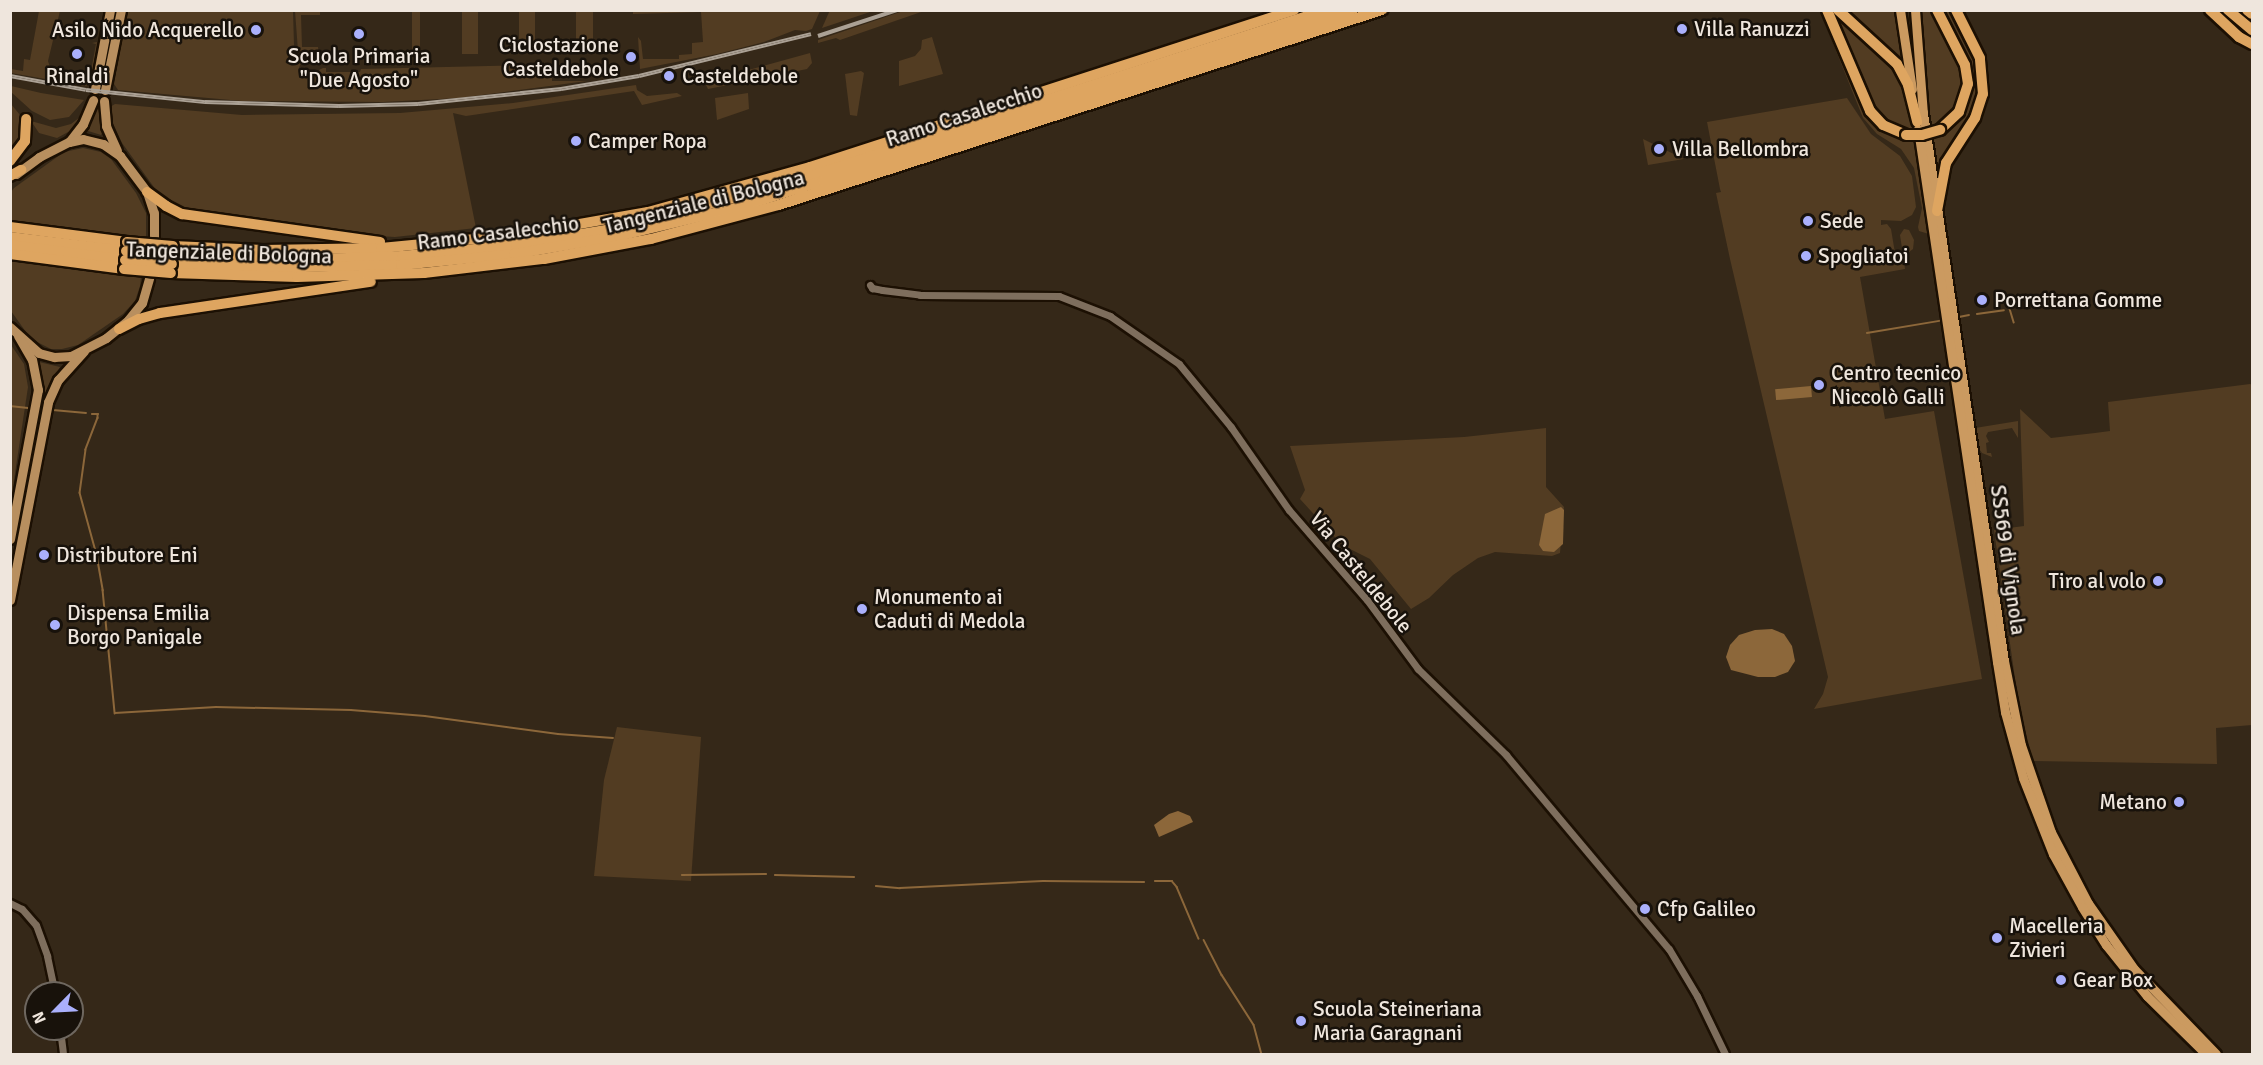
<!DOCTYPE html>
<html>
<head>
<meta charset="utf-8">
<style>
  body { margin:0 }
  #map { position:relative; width:2263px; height:1065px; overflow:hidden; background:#352818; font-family:Signika,sans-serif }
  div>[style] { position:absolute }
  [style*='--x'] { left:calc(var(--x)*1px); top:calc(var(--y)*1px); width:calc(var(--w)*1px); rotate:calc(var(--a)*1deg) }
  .green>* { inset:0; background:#523c22; transform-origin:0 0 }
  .water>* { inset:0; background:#8c673a; transform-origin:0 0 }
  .stream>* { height:1.5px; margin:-0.75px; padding:0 0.75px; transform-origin:0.75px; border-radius:0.75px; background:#8c673a }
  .roads { filter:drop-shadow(2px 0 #1c1003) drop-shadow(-2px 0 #1c1003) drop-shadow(0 2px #1c1003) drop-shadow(0 -2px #1c1003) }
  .tertiary>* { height:7px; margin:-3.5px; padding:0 3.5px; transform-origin:3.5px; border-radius:3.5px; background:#7e6e5d }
  .primary>* { height:9px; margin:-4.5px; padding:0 4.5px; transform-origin:4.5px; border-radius:4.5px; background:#b88f5f }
  .trunk>* { height:9px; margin:-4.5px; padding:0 4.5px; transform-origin:4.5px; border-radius:4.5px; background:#cb9a60 }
  .motorway>* { height:10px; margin:-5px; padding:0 5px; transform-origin:5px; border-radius:5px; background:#dea560 }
  .rail>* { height:4px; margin-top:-2px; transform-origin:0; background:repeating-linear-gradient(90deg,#18120b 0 4.5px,#aba195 0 9px); box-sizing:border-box; border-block:2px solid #aba195 }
  .bridges { filter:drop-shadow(2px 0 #1c1003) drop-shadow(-2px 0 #1c1003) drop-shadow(0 2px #1c1003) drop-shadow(0 -2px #1c1003) }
  .motorway-bridge>* { height:10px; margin:-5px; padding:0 5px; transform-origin:5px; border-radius:5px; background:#dea560 }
  .dots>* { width:16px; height:16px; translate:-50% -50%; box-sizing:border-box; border:3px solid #18120b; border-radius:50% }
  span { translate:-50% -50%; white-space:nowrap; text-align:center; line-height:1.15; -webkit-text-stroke:5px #18120b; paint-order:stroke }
  .poi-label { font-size:21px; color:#efe6dd }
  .left { translate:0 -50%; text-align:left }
  .right { translate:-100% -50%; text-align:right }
  .street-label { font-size:21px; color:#efe6dd }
  .frame { position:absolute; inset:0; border:12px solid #efe6dd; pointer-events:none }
  .north { position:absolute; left:24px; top:981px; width:60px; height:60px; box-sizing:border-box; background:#18120b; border:2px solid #6e675f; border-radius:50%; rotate:246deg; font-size:16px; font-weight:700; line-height:24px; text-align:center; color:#efe6dd }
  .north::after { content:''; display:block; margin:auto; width:21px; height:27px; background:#aab0fc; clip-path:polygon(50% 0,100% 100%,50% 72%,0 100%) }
</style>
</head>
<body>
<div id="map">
  <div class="green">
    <div style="clip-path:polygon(127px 10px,293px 11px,294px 45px,302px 61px,298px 70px,305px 77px,323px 68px,326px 68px,326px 72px,360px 72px,361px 69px,580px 64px,580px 69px,552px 70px,548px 78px,552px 78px,552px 81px,587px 81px,459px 98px,383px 102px,242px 101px,118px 90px,114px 84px)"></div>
    <div style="clip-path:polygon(830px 10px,873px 10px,873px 11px,822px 28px)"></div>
    <div style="clip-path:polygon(906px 10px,924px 11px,840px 40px,836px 38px,818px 43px,818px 40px)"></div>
    <div style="clip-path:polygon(39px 11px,60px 11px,48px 61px,51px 70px,61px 70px,61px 74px,84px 78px,85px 75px,90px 76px,96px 44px,92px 43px,97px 42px,91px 82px,86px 86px,11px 73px,11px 69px,23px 71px,24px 59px,30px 60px)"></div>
    <div style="clip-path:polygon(295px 11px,320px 11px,320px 15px,301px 15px,302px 47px,318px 47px,319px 55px,302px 56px,298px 51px)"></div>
    <div style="left:412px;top:11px;width:8px;height:45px"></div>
    <div style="left:462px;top:11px;width:16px;height:43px"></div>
    <div style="left:519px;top:11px;width:16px;height:42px"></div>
    <div style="left:576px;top:11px;width:17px;height:42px"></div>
    <div style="clip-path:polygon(633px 11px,633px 10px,820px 11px,812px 29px,806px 31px,795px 30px,764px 42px,717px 54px,640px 69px,638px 37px,641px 41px,643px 59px,679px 59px,679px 55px,692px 54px,692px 43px,703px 42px,701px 12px,633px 14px)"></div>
    <div style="clip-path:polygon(1820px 11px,1824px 11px,1879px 118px,1830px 11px,1833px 11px,1896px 67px,1908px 97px,1929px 234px,1919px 231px,1918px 227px,1922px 208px,1914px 168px,1901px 149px,1877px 134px,1863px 118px)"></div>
    <div style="clip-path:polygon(1842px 11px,1894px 11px,1902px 63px)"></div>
    <div style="clip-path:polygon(1921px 11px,1934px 11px,1965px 75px,1962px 101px,1954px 114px,1938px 128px,1940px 133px,1953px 124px,1962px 112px,1971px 83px,1967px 62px,1941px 11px,1952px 11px,1973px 50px,1980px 71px,1980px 90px,1976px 110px,1946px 157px,1940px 172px,1937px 171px,1926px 91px)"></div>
    <div style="clip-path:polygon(932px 37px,943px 74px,899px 86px,899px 61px,915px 56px,921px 49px,922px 40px)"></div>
    <div style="clip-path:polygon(810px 53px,812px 63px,807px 69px,708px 89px,706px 85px,708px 81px)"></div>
    <div style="clip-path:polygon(861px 71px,864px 73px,857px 116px,850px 115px,845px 74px)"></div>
    <div style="clip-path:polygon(636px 85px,637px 90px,647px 96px,677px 93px,682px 96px,642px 105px,634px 91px,466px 116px,453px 113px,476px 228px,395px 237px,345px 234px,177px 206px,156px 190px,122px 143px,110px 117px,110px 107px,115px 104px,242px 115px,400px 113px,513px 103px)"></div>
    <div style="clip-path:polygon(11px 86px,41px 93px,84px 100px,69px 117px,50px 120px,32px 111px,11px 92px)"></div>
    <div style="clip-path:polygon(748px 93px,749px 109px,717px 120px,715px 98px)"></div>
    <div style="clip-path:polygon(1847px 98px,1871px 134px,1900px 156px,1912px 176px,1916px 207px,1912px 215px,1901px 221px,1881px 220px,1881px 225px,1887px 224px,1891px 229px,1895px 253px,1904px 261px,1905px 269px,1860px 277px,1885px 419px,1934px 411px,1982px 679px,1814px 709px,1823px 694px,1828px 677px,1730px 259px,1716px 193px,1721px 192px,1720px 189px,1707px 122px)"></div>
    <div style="clip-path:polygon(98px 100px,102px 133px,101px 135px,85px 130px)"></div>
    <div style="clip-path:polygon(11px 104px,20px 115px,23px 125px,22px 137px,11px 155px)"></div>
    <div style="clip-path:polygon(84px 114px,70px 131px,57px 138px,39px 133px,31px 121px,56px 128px,71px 124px)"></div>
    <div style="clip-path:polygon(1643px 139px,1684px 159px,1648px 165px)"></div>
    <div style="clip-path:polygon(83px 148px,101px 152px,111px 159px,136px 193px,146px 213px,146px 238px,11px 221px,11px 192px,14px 188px,64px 152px)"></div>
    <div style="clip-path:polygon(1904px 229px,1909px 230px,1914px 240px,1913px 249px,1909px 252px,1902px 248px,1900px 235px)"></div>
    <div style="clip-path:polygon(11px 261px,141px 277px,140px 286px,135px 301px,123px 314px,78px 345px,62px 349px,51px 349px,31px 339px,11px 311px)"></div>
    <div style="clip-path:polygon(11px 345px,24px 364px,28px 387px,11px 500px)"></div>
    <div style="clip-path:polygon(39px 362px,60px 367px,42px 404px,40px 403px)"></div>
    <div style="clip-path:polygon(2250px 384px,2252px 385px,2252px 725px,2216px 728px,2217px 764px,2033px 761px,2019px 707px,1994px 530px,2024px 526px,2020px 409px,2051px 438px,2095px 433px,2110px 431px,2108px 402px)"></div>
    <div style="clip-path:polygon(2018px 421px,2018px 438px,2012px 428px,1988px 432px,1986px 436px,1989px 442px,1986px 443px,1987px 453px,1991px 453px,1992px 457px,1982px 453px,1977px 446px,1975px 428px)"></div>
    <div style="clip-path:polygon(1546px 428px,1546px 487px,1564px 507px,1560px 553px,1552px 556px,1495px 552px,1478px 558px,1453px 575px,1429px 598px,1411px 609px,1370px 559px,1342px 545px,1300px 499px,1305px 490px,1290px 446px,1464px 437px)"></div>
    <div style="clip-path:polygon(617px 727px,701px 737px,691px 881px,594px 876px,604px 780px)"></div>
  </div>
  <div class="water">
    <div style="left:1811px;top:386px;width:11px;height:36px;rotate:85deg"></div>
    <div style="clip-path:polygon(1561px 507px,1564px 510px,1563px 544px,1554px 552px,1543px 551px,1539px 545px,1545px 514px)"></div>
    <div style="clip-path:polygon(1772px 629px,1784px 634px,1792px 646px,1795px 661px,1788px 672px,1775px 677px,1758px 677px,1731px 670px,1726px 657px,1730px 645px,1739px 635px,1755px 630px)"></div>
    <div style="clip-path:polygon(1178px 811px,1190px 816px,1193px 822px,1159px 837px,1154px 825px,1169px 814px)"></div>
  </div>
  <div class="stream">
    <div style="--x:2010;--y:309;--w:14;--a:73"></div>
    <div style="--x:1977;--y:314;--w:27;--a:-8"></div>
    <div style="--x:1959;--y:317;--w:10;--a:-11"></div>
    <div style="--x:1867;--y:333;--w:73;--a:-9.5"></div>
    <div style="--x:10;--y:406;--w:18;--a:6"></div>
    <div style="--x:53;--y:410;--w:33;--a:5"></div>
    <div style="--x:92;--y:414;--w:6;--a:0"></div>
    <div style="--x:98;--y:414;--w:4;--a:90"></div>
    <div style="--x:98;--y:418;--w:34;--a:111"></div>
    <div style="--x:86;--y:450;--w:43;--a:97.9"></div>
    <div style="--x:80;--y:493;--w:64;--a:74.7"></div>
    <div style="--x:97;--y:555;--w:36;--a:80"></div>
    <div style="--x:103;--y:590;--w:124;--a:84.4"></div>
    <div style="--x:115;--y:713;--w:101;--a:-3.4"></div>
    <div style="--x:216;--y:707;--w:135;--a:1.3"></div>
    <div style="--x:351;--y:710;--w:74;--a:4.6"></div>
    <div style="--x:425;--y:716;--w:134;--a:7.7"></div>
    <div style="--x:558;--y:734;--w:55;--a:4.2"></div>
    <div style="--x:682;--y:875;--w:84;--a:-0.7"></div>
    <div style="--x:775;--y:875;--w:79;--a:1.5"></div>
    <div style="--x:1155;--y:881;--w:17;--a:0"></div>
    <div style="--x:1172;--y:881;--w:8;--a:50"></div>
    <div style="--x:1177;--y:887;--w:56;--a:67.1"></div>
    <div style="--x:876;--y:886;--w:24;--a:5"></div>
    <div style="--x:900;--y:888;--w:143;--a:-2.8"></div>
    <div style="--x:1043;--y:881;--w:101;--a:0.6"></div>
    <div style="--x:1204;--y:940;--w:39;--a:63"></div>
    <div style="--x:1222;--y:975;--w:59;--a:57.4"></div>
    <div style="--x:1254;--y:1025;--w:30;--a:75"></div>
  </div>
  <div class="roads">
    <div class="tertiary">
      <div style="--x:870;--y:285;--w:4;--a:56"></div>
      <div style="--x:872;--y:288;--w:10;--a:11"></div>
      <div style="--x:882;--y:290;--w:38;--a:7"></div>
      <div style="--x:920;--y:295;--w:139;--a:0.4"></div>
      <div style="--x:1059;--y:296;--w:55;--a:21.4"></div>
      <div style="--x:1110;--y:316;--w:84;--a:34.8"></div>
      <div style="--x:1179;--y:364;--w:82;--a:50.5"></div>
      <div style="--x:1231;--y:427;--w:101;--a:55.1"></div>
      <div style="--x:1289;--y:510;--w:119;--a:49.1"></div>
      <div style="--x:1367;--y:600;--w:86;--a:53.5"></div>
      <div style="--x:1418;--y:669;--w:123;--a:44.3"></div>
      <div style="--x:1506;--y:755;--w:253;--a:50"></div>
      <div style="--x:1669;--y:949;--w:55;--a:59.2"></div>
      <div style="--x:1697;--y:996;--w:64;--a:64.2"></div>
      <div style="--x:10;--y:903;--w:13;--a:27"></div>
      <div style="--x:22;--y:909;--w:21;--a:49"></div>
      <div style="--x:36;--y:925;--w:33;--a:70"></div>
      <div style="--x:47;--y:956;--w:38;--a:78"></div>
      <div style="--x:60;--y:1029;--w:25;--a:83"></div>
    </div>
    <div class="primary">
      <div style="--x:95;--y:89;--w:80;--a:-79.2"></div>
      <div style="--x:105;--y:90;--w:82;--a:-78.7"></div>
      <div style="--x:104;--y:101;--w:25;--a:85"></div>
      <div style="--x:106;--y:126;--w:27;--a:66"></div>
      <div style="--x:69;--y:142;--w:23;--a:-52"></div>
      <div style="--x:83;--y:124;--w:26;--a:-67"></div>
      <div style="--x:16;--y:174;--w:29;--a:-36"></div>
      <div style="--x:39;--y:157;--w:34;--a:-27"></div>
      <div style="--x:69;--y:142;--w:14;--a:-12"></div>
      <div style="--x:83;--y:139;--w:21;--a:14"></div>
      <div style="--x:103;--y:144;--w:21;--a:35"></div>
      <div style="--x:120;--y:156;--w:45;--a:53.1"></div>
      <div style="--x:147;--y:192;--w:22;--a:72"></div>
      <div style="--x:154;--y:213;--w:26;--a:90"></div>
      <div style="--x:10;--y:327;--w:39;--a:42"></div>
      <div style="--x:39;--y:353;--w:16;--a:15"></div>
      <div style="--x:54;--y:357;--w:17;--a:-3"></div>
      <div style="--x:71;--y:356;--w:39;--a:-27"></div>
      <div style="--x:106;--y:338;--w:28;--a:-39"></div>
      <div style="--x:128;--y:320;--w:22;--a:-51"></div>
      <div style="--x:142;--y:303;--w:26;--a:-74"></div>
      <div style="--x:10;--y:539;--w:152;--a:-79.4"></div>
      <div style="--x:38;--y:390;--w:31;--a:-101"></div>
      <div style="--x:32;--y:360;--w:28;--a:-120"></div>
      <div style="--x:10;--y:600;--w:202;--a:-79.1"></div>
      <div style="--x:48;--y:402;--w:24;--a:-66"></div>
      <div style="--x:58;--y:380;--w:39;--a:-48"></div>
    </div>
    <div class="trunk">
      <div style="--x:1900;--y:10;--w:80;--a:81.4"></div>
      <div style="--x:1915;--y:10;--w:103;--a:85.6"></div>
      <div style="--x:1923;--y:113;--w:554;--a:81.59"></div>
      <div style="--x:2004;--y:661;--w:86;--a:78.6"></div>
      <div style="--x:2021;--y:745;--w:92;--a:71"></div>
      <div style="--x:2051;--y:832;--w:80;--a:62.5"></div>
      <div style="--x:2088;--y:903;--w:80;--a:55.1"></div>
      <div style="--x:2134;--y:969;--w:118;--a:46"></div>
      <div style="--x:1918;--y:129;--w:539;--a:81.57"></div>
      <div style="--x:1997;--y:662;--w:51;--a:80.9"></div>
      <div style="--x:2005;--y:712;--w:68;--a:74.7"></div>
      <div style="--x:2023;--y:778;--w:82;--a:68.5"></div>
      <div style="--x:2053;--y:854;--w:60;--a:61.3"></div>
      <div style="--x:2082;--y:907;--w:45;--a:57.7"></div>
      <div style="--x:2106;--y:945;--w:65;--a:51.2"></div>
      <div style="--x:2147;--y:996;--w:83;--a:44.5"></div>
    </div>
    <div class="motorway">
      <div style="--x:1827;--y:10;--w:110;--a:66.9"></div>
      <div style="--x:1870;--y:111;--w:19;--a:47"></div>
      <div style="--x:1883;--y:125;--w:25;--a:23"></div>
      <div style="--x:1838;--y:10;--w:80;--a:42.5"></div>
      <div style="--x:1897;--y:64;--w:24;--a:62"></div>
      <div style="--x:1908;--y:85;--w:38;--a:76"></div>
      <div style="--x:1937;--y:10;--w:62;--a:63"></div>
      <div style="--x:1965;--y:65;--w:19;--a:81"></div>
      <div style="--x:1968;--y:84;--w:29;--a:108"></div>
      <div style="--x:1959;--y:112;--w:26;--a:137"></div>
      <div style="--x:2210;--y:10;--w:40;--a:43"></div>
      <div style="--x:2239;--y:37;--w:15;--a:28"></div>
      <div style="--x:2228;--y:10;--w:31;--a:40"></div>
      <div style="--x:2247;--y:10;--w:6;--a:39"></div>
      <div style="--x:10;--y:161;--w:25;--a:-53"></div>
      <div style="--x:25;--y:141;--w:22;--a:-87"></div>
      <div style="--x:10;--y:176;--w:13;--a:-29"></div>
      <div style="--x:147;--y:192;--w:24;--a:36"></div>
      <div style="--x:166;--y:206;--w:18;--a:27"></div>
      <div style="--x:182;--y:214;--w:200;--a:8"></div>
      <div style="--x:1937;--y:211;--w:49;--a:-79.4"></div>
      <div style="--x:1946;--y:163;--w:54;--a:-57.2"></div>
      <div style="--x:1975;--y:118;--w:25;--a:-72"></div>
      <div style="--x:1983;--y:94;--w:36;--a:-95"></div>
      <div style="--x:1980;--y:58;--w:54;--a:-116.6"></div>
      <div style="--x:10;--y:227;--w:118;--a:7.3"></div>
      <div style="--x:10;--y:237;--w:117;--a:6.9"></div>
      <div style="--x:10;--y:245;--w:116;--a:7.4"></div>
      <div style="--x:173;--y:246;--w:90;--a:2.5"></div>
      <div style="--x:263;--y:250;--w:118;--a:-1"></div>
      <div style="--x:381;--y:248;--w:137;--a:-5.5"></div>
      <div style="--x:517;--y:235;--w:133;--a:-10"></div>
      <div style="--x:648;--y:212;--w:168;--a:-15.5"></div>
      <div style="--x:810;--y:167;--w:509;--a:-17.97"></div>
      <div style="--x:10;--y:254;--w:115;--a:7.5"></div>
      <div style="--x:172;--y:255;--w:121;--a:2.4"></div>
      <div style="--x:293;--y:260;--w:109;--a:-2.1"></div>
      <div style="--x:402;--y:256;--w:115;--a:-5.5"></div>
      <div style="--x:516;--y:245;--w:97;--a:-9.5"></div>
      <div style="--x:612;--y:229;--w:166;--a:-14.3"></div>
      <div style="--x:773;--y:188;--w:581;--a:-17.84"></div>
      <div style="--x:172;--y:264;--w:84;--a:2.7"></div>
      <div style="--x:256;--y:268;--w:145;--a:-1.2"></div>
      <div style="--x:401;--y:265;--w:114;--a:-5.6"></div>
      <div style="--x:514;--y:254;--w:107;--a:-9.7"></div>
      <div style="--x:619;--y:236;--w:120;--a:-13.5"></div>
      <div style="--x:736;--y:208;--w:91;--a:-17.2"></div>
      <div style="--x:823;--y:181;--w:557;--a:-17.88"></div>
      <div style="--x:171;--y:273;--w:126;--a:1.8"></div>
      <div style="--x:297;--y:277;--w:127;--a:-1.8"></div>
      <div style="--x:424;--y:273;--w:121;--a:-6.7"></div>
      <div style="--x:544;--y:259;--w:109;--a:-10.6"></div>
      <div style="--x:651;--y:239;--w:132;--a:-14.9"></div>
      <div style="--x:779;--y:205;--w:634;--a:-17.92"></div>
      <div style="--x:119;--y:329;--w:22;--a:-27"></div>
      <div style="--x:139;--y:319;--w:22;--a:-16"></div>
      <div style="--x:160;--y:313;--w:213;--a:-8.4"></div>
    </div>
  </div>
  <div class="rail">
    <div style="--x:818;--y:36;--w:83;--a:-18.2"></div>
    <div style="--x:10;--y:76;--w:77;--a:10.4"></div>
    <div style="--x:86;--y:90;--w:120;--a:5.8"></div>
    <div style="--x:205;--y:102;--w:134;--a:1.7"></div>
    <div style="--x:339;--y:106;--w:79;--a:-1.5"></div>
    <div style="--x:418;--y:104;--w:144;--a:-6"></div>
    <div style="--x:561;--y:89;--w:79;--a:-9.5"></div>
    <div style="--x:639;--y:76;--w:177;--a:-13.7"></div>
  </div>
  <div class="bridges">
    <div class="motorway-bridge">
      <div style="--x:1906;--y:135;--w:16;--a:0"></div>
      <div style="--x:1922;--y:135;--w:19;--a:-16"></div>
      <div style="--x:127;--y:242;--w:46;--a:5"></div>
      <div style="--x:126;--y:251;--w:46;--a:5"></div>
      <div style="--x:125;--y:260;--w:47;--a:4.9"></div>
      <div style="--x:124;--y:269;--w:47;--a:4.9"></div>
    </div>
  </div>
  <div class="dots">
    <div style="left:1682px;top:29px;background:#aab0fc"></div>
    <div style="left:256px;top:30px;background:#aab0fc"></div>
    <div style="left:359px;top:34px;background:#aab0fc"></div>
    <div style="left:77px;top:54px;background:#aab0fc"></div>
    <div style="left:631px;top:57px;background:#aab0fc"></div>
    <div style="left:669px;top:76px;background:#aab0fc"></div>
    <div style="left:576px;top:141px;background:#aab0fc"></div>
    <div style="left:1659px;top:149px;background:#aab0fc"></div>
    <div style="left:1808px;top:221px;background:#aab0fc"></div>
    <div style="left:1806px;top:256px;background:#aab0fc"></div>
    <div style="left:1982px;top:300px;background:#aab0fc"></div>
    <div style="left:1819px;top:385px;background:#aab0fc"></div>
    <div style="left:44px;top:555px;background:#aab0fc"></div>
    <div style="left:2158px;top:581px;background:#aab0fc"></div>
    <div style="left:862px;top:609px;background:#aab0fc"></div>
    <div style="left:55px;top:625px;background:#aab0fc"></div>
    <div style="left:2179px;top:802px;background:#aab0fc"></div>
    <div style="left:1645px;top:909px;background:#aab0fc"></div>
    <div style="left:1997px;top:938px;background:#aab0fc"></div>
    <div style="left:2061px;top:980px;background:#aab0fc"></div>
    <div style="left:1301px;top:1021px;background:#aab0fc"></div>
  </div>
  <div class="poi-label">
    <span class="left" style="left:1694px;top:29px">Villa Ranuzzi</span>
    <span class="right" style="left:244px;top:30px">Asilo Nido Acquerello</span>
    <span class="right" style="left:619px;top:57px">Ciclostazione<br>Casteldebole</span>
    <span style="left:359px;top:68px">Scuola Primaria<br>"Due Agosto"</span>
    <span style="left:77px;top:76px">Rinaldi</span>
    <span class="left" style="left:682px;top:76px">Casteldebole</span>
    <span class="left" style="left:588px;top:141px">Camper Ropa</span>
    <span class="left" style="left:1672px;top:149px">Villa Bellombra</span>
    <span class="left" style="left:1820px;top:221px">Sede</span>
    <span class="left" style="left:1818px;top:256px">Spogliatoi</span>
    <span class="left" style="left:1994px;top:300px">Porrettana Gomme</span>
    <span class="left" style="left:1831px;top:385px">Centro tecnico<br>Niccolò Galli</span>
    <span class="left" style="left:56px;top:555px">Distributore Eni</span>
    <span class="right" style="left:2146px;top:581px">Tiro al volo</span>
    <span class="left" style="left:874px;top:609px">Monumento ai<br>Caduti di Medola</span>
    <span class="left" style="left:67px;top:625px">Dispensa Emilia<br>Borgo Panigale</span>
    <span class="right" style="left:2167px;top:802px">Metano</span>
    <span class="left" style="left:1657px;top:909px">Cfp Galileo</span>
    <span class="left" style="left:2009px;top:938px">Macelleria<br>Zivieri</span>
    <span class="left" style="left:2073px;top:980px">Gear Box</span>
    <span class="left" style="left:1313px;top:1021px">Scuola Steineriana<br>Maria Garagnani</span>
  </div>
  <div class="street-label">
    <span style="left:964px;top:115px;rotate:-18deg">Ramo Casalecchio</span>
    <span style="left:704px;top:202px;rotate:-14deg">Tangenziale di Bologna</span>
    <span style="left:498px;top:233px;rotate:-7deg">Ramo Casalecchio</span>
    <span style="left:229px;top:253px;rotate:2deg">Tangenziale di Bologna</span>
    <span style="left:2008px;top:560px;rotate:82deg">SS569 di Vignola</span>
    <span style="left:1361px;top:572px;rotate:51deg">Via Casteldebole</span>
  </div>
  <div class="frame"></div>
  <div class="north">N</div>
</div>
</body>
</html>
